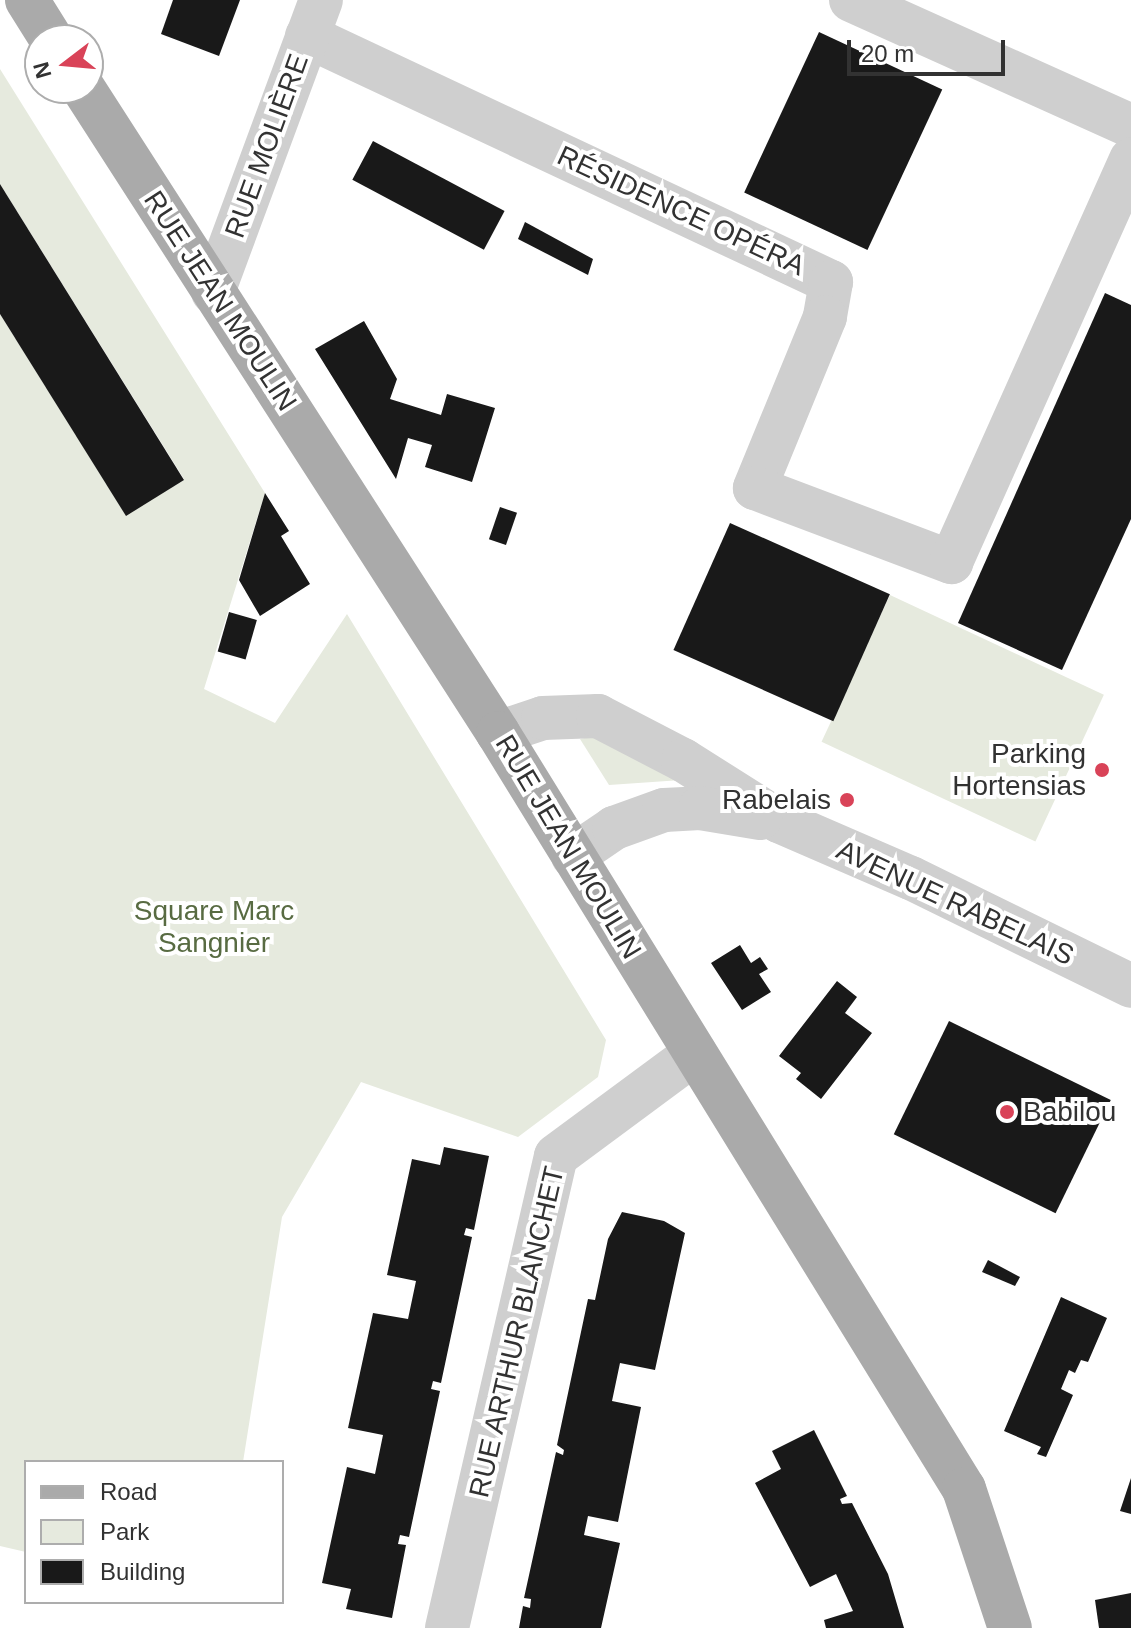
<!DOCTYPE html>
<html>
<head>
<meta charset="utf-8">
<style>
  body { margin:0 }
  #map { position:relative; width:1131px; height:1628px; overflow:hidden; background:#fff; font-family:Arial,sans-serif }
  div>[style] { position:absolute }
  [style*='--x'] { left:calc(var(--x)*1px); top:calc(var(--y)*1px); width:calc(var(--w)*1px); rotate:calc(var(--a)*1deg) }
  .green>* { inset:0; background:#e6eade; transform-origin:0 0 }
  .building>* { inset:0; background:#191919; transform-origin:0 0 }
  .minor>* { height:44px; margin:-22px; padding:0 22px; transform-origin:22px; border-radius:22px; background:#cfcfcf }
  .major>* { height:44px; margin:-22px; padding:0 22px; transform-origin:22px; border-radius:22px; background:#aaa }
  .dots>* { width:22px; height:22px; translate:-50% -50%; box-sizing:border-box; border:4px solid #fff; border-radius:50% }
  span { translate:-50% -50%; white-space:nowrap; text-align:center; line-height:1.15; -webkit-text-stroke:8px #fff; paint-order:stroke }
  .street-label { font-size:28px; color:#323232 }
  .poi-label { font-size:28px; color:#323232 }
  .right { translate:-100% -50%; text-align:right }
  .left { translate:0 -50%; text-align:left }
  .park-label { font-size:28px; color:#586b42 }
  .legend { position:absolute; left:24px; top:1460px; width:260px; height:144px; box-sizing:border-box; background:#fff; border:2px solid #adadad; margin:0; padding:10px 14px; list-style:none; font-size:24px; color:#323232 }
  .legend li { display:flex; align-items:center; gap:16px; height:40px }
  .legend b { width:40px; border:2px solid #adadad }
  .north { position:absolute; left:24px; top:24px; width:80px; height:80px; box-sizing:border-box; background:#fff; border:2px solid #adadad; border-radius:50%; rotate:254deg; font-size:22px; font-weight:700; line-height:32px; text-align:center; color:#323232 }
  .north::after { content:''; display:block; margin:auto; width:28px; height:36px; background:#d94358; clip-path:polygon(50% 0,100% 100%,50% 72%,0 100%) }
  .scale { position:absolute; left:847px; top:40px; width:158px; height:36px; box-sizing:border-box; border:4px solid #323232; border-top:0; padding-left:10px; font-size:24px; line-height:28px; white-space:nowrap; color:#323232; -webkit-text-stroke:6px #fff; paint-order:stroke }
</style>
</head>
<body>
<div id="map">
  <div class="green">
    <div style="clip-path:polygon(0 69px,265px 493px,204px 689px,275px 723px,347px 614px,606px 1040px,598px 1077px,518px 1137px,361px 1082px,282px 1217px,243px 1462px,26px 1462px,26px 1552px,0 1546px,0 314px,126px 515px,184px 479px,0 184px)"></div>
    <div style="left:890px;top:595px;width:236px;height:162px;rotate:25deg"></div>
    <div style="clip-path:polygon(599px 735px,696px 779px,609px 785px,580px 739px)"></div>
  </div>
  <div class="building">
    <div style="clip-path:polygon(173px 0,240px 0,219px 56px,161px 34px)"></div>
    <div style="left:819px;top:32px;width:136px;height:177px;rotate:25deg"></div>
    <div style="left:373px;top:141px;width:149px;height:44px;rotate:28deg"></div>
    <div style="clip-path:polygon(0 184px,184px 480px,126px 516px,0 314px)"></div>
    <div style="clip-path:polygon(525px 222px,593px 259px,588px 275px,518px 239px)"></div>
    <div style="clip-path:polygon(1105px 293px,1131px 305px,1131px 519px,1062px 670px,958px 623px)"></div>
    <div style="clip-path:polygon(364px 321px,397px 379px,390px 399px,441px 415px,447px 394px,495px 408px,472px 482px,425px 467px,432px 445px,408px 438px,396px 479px,315px 349px)"></div>
    <div style="clip-path:polygon(265px 493px,289px 531px,281px 536px,310px 584px,260px 616px,239px 580px)"></div>
    <div style="left:500px;top:507px;width:18px;height:34px;rotate:19deg"></div>
    <div style="left:730px;top:523px;width:175px;height:139px;rotate:24deg"></div>
    <div style="left:229px;top:612px;width:29px;height:41px;rotate:16deg"></div>
    <div style="clip-path:polygon(740px 945px,751px 963px,760px 957px,768px 969px,759px 974px,771px 992px,742px 1010px,711px 963px)"></div>
    <div style="clip-path:polygon(837px 981px,857px 997px,845px 1013px,872px 1033px,821px 1099px,796px 1079px,801px 1073px,779px 1056px)"></div>
    <div style="left:949px;top:1021px;width:180px;height:126px;rotate:26deg"></div>
    <div style="clip-path:polygon(444px 1147px,489px 1156px,474px 1230px,466px 1228px,464px 1235px,472px 1237px,441px 1383px,433px 1381px,431px 1389px,440px 1391px,409px 1537px,400px 1535px,398px 1544px,406px 1545px,392px 1618px,346px 1609px,351px 1589px,322px 1583px,347px 1467px,375px 1474px,383px 1435px,348px 1428px,373px 1313px,408px 1319px,416px 1281px,387px 1275px,412px 1159px,440px 1165px)"></div>
    <div style="clip-path:polygon(622px 1212px,664px 1221px,685px 1233px,655px 1370px,620px 1363px,612px 1401px,641px 1407px,618px 1522px,588px 1516px,584px 1535px,620px 1543px,601px 1628px,519px 1628px,523px 1606px,530px 1608px,531px 1599px,524px 1598px,556px 1452px,563px 1455px,564px 1450px,557px 1445px,588px 1299px,595px 1300px,608px 1239px)"></div>
    <div style="clip-path:polygon(988px 1260px,1020px 1277px,1015px 1286px,982px 1272px)"></div>
    <div style="clip-path:polygon(1061px 1297px,1107px 1318px,1088px 1362px,1081px 1360px,1075px 1373px,1069px 1370px,1061px 1389px,1073px 1395px,1046px 1457px,1037px 1454px,1041px 1447px,1004px 1431px)"></div>
    <div style="clip-path:polygon(814px 1430px,847px 1496px,840px 1499px,842px 1504px,852px 1503px,888px 1574px,904px 1628px,826px 1628px,824px 1620px,853px 1611px,836px 1574px,810px 1587px,755px 1483px,781px 1469px,772px 1451px)"></div>
    <div style="clip-path:polygon(1131px 1478px,1131px 1514px,1120px 1511px)"></div>
    <div style="clip-path:polygon(1131px 1593px,1131px 1628px,1099px 1628px,1095px 1600px)"></div>
  </div>
  <div class="minor">
    <div style="--x:851;--y:0;--w:307;--a:24.2"></div>
    <div style="--x:307;--y:36;--w:579;--a:25.15"></div>
    <div style="--x:831;--y:282;--w:36;--a:100"></div>
    <div style="--x:825;--y:317;--w:185;--a:112.3"></div>
    <div style="--x:755;--y:488;--w:210;--a:20.7"></div>
    <div style="--x:951;--y:562;--w:441;--a:-65.9"></div>
    <div style="--x:213;--y:292;--w:311;--a:-69.7"></div>
    <div style="--x:498;--y:733;--w:47;--a:-18.4"></div>
    <div style="--x:543;--y:718;--w:55;--a:-2.1"></div>
    <div style="--x:598;--y:716;--w:96;--a:27.4"></div>
    <div style="--x:683;--y:760;--w:114;--a:32.4"></div>
    <div style="--x:779;--y:821;--w:144;--a:23.4"></div>
    <div style="--x:911;--y:878;--w:245;--a:26.1"></div>
    <div style="--x:573;--y:856;--w:50;--a:-34.3"></div>
    <div style="--x:614;--y:828;--w:53;--a:-19.8"></div>
    <div style="--x:664;--y:810;--w:36;--a:-3"></div>
    <div style="--x:700;--y:808;--w:61;--a:9.5"></div>
    <div style="--x:447;--y:1628;--w:484;--a:-77"></div>
    <div style="--x:556;--y:1156;--w:173;--a:-36.5"></div>
  </div>
  <div class="major">
    <div style="--x:27;--y:0;--w:47;--a:58"></div>
    <div style="--x:83;--y:88;--w:767;--a:57.24"></div>
    <div style="--x:498;--y:733;--w:888;--a:58.35"></div>
    <div style="--x:964;--y:1489;--w:146;--a:71.7"></div>
  </div>
  <div class="dots">
    <div style="left:1102px;top:770px;background:#d94358"></div>
    <div style="left:847px;top:800px;background:#d94358"></div>
    <div style="left:1007px;top:1112px;background:#d94358"></div>
  </div>
  <div class="street-label">
    <span style="left:267px;top:146px;rotate:-70deg">RUE MOLIÈRE</span>
    <span style="left:681px;top:211px;rotate:25deg">RÉSIDENCE OPÉRA</span>
    <span style="left:220px;top:301px;rotate:57deg">RUE JEAN MOULIN</span>
    <span style="left:568px;top:847px;rotate:59deg">RUE JEAN MOULIN</span>
    <span style="left:955px;top:903px;rotate:25deg">AVENUE RABELAIS</span>
    <span style="left:517px;top:1332px;rotate:-77deg">RUE ARTHUR BLANCHET</span>
  </div>
  <div class="poi-label">
    <span class="right" style="left:1086px;top:770px">Parking<br>Hortensias</span>
    <span class="right" style="left:831px;top:800px">Rabelais</span>
    <span class="left" style="left:1023px;top:1112px">Babilou</span>
  </div>
  <div class="park-label">
    <span style="left:214px;top:927px">Square Marc<br>Sangnier</span>
  </div>
  <ul class="legend">
  <li><b style="height:10px;background:#aaa"></b>Road</li>
  <li><b style="height:22px;background:#e6eade"></b>Park</li>
  <li><b style="height:22px;background:#191919"></b>Building</li>
  </ul>
  <div class="north">N</div>
  <div class="scale">20 m</div>
</div>
</body>
</html>
